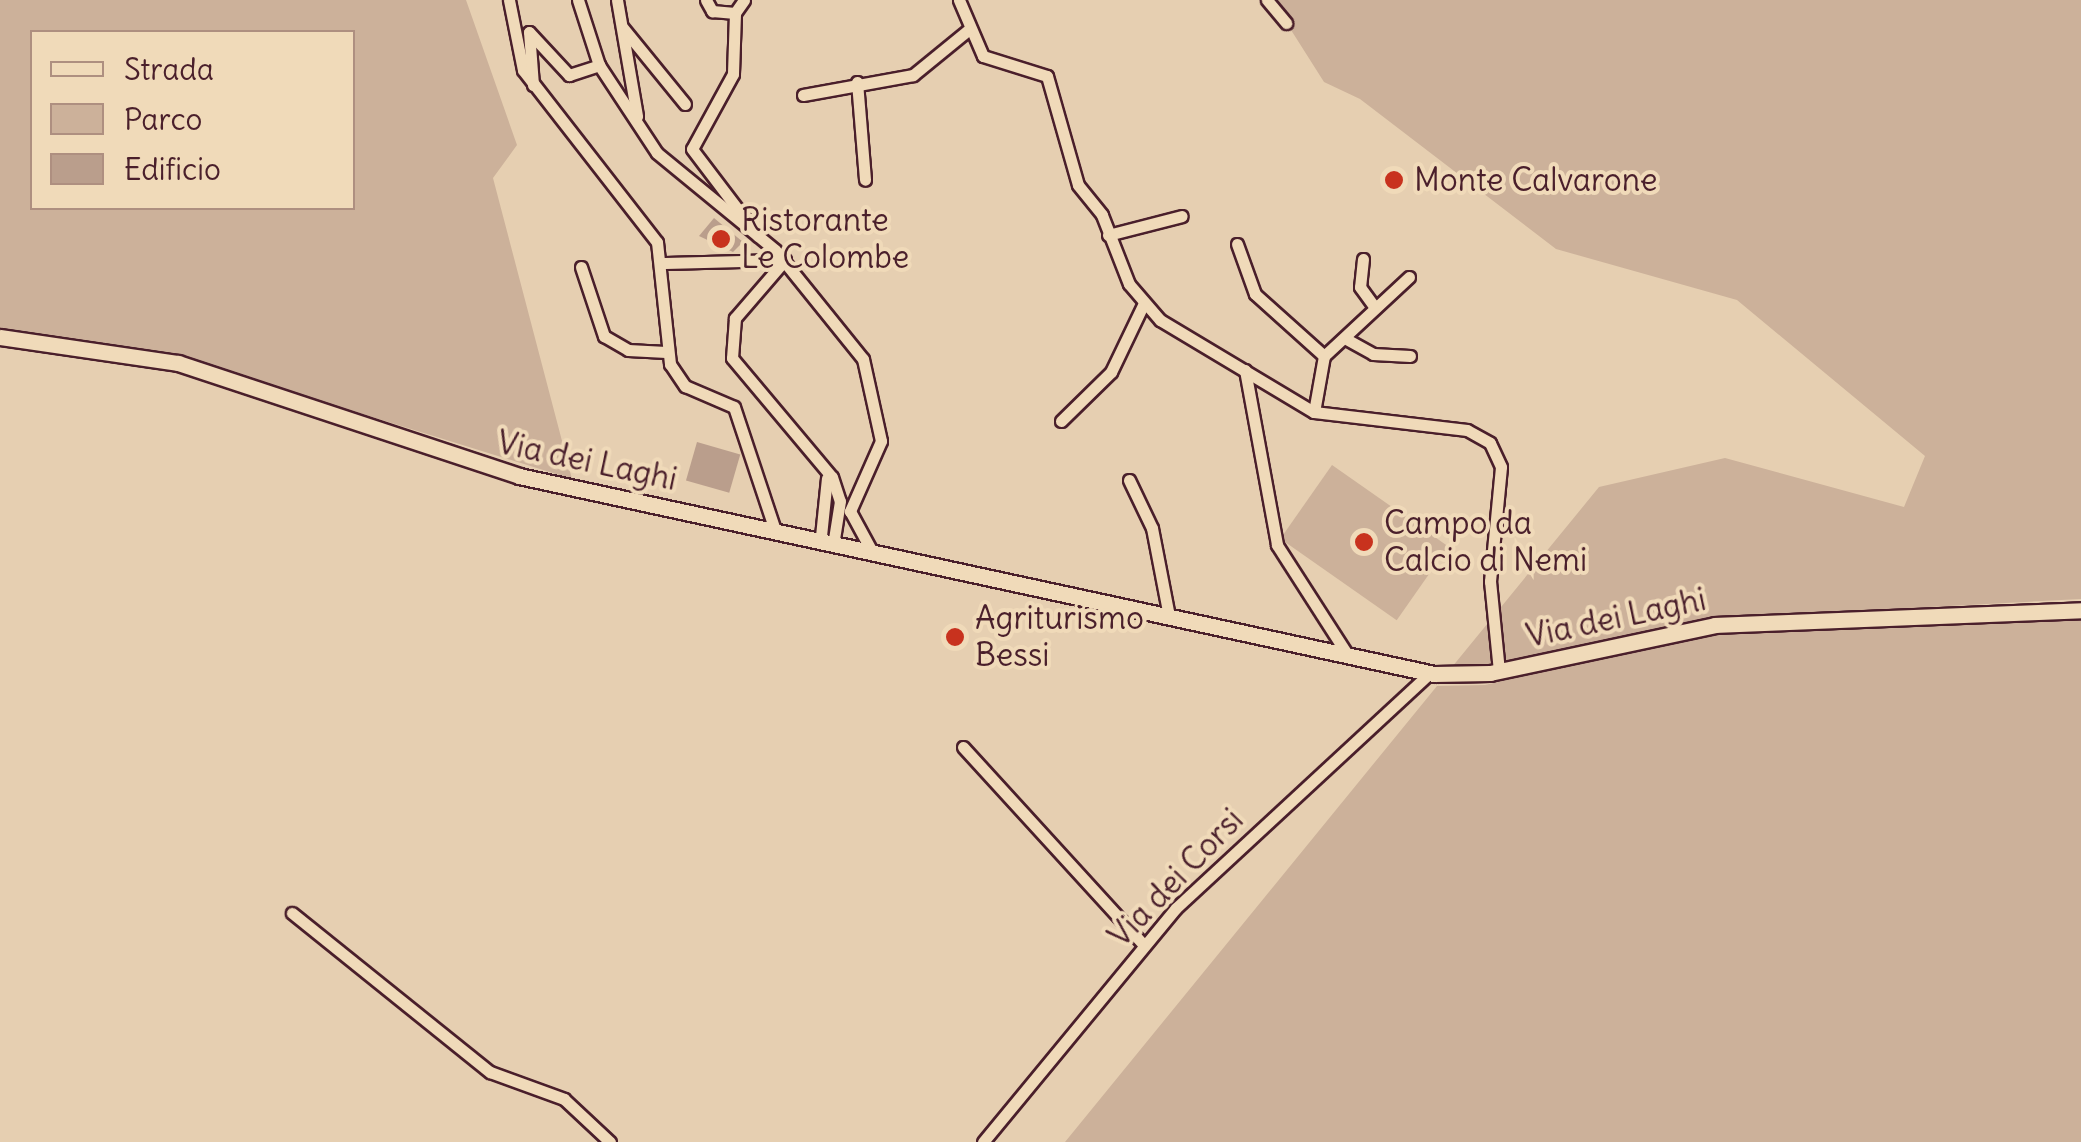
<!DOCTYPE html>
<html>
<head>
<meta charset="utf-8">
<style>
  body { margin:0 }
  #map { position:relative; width:2081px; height:1142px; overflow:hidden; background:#e6cfb1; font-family:Delius,sans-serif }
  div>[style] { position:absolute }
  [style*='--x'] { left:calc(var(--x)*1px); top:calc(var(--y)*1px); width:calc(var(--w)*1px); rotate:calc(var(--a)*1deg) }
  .green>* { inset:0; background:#ccb19a; transform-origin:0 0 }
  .building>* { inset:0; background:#ba9e8c; transform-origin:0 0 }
  .roads { filter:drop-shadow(2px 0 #4a1f2b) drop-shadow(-2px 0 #4a1f2b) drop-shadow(0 2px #4a1f2b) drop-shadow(0 -2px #4a1f2b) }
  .minor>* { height:11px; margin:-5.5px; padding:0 5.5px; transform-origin:5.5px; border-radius:5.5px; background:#f0dab9 }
  .secondary>* { height:15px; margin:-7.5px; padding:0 7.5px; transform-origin:7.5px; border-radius:7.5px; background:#f0dab9 }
  .dots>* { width:28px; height:28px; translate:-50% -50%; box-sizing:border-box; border:5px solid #f0dab9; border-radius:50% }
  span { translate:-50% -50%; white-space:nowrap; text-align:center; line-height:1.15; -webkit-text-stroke:8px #f0dab9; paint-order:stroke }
  .poi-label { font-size:32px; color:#4a1f2b }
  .left { translate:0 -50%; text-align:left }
  .street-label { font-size:32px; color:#4a1f2b }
  .legend { position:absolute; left:30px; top:30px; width:325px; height:180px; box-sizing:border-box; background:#f0dab9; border:2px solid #ae8f80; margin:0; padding:12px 18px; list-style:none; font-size:30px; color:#4a1f2b }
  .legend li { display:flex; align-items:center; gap:20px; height:50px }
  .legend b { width:50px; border:2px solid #ae8f80 }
</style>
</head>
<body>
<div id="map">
  <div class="green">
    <div style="clip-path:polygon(evenodd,0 0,466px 0,517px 145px,493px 178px,572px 479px,189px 360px,0 333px,0 0,32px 32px,352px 32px,352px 208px,32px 208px,32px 32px)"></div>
    <div style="clip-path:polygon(1272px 0,2081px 0,2081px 599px,1703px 619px,1514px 664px,1452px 667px,1599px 487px,1725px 458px,1904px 507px,1925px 456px,1737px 300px,1556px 249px,1360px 99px,1324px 82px)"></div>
    <div style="left:1332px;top:465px;width:142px;height:90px;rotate:35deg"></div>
    <div style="clip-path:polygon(1962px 614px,2081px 616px,2081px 1142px,1065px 1142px,1437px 686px,1485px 685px,1694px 637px)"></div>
  </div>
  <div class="building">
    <div style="clip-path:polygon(714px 218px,743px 242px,733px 252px,699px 236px)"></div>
    <div style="left:697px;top:442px;width:45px;height:40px;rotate:16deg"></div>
  </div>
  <div class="roads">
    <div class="minor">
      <div style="--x:509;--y:0;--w:71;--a:78.7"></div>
      <div style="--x:523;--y:70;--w:218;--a:52.1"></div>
      <div style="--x:657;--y:242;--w:123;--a:83.9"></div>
      <div style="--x:670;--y:364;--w:27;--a:56"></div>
      <div style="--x:685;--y:386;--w:53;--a:23.2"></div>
      <div style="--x:734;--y:407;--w:126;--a:71.6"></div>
      <div style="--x:578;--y:0;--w:68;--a:72.1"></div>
      <div style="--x:599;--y:65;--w:105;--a:56.6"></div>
      <div style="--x:657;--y:153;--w:153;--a:39.4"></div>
      <div style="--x:775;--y:250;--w:140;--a:51.1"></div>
      <div style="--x:863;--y:359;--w:84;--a:77.6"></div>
      <div style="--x:881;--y:441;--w:77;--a:113.9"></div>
      <div style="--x:850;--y:511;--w:42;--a:61.6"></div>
      <div style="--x:617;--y:0;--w:118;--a:80.2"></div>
      <div style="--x:706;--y:0;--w:13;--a:61"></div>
      <div style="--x:712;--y:11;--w:23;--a:5"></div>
      <div style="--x:744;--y:0;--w:16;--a:125"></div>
      <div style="--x:735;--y:13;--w:61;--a:91.9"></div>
      <div style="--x:733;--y:74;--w:85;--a:118.7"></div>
      <div style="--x:692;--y:149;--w:109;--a:52.8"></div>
      <div style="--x:959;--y:0;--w:61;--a:66.8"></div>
      <div style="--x:983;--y:56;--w:67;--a:17.4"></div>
      <div style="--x:1047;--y:76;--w:113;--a:74.1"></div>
      <div style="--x:1078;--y:185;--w:38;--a:51"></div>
      <div style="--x:1102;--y:215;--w:74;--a:68.6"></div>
      <div style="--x:1129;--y:284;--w:48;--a:49.3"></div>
      <div style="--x:1160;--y:320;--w:179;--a:30.9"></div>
      <div style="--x:1314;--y:412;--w:154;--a:6.7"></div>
      <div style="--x:1467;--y:430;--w:26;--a:29"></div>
      <div style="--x:1490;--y:443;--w:26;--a:65"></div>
      <div style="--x:1501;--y:467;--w:115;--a:95.5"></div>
      <div style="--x:1490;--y:581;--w:90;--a:84.3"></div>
      <div style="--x:1267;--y:0;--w:30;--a:50"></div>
      <div style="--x:623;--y:28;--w:98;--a:50.8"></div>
      <div style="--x:857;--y:82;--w:98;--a:85.3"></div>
      <div style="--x:533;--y:85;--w:53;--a:-94.3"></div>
      <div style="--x:529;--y:32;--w:59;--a:47.1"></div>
      <div style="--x:569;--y:75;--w:32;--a:-18"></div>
      <div style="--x:803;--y:95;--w:112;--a:-10.3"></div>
      <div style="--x:913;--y:75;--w:70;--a:-39.2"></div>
      <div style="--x:1108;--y:235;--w:76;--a:-14.4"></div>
      <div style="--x:1237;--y:244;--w:53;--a:70.2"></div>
      <div style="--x:1255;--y:294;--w:93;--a:41.9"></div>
      <div style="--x:1363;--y:259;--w:28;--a:96"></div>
      <div style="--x:1360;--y:287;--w:22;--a:54"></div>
      <div style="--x:785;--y:260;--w:77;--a:130.8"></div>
      <div style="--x:735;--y:318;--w:40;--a:94.3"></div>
      <div style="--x:732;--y:358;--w:155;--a:50"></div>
      <div style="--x:832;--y:477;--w:25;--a:72"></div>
      <div style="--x:840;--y:501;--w:38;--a:99"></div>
      <div style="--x:661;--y:263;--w:124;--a:-1.4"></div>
      <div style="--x:581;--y:267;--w:73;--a:71.6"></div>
      <div style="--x:604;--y:336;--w:28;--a:30"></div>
      <div style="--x:628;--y:350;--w:38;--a:3"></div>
      <div style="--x:1348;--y:340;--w:29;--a:29"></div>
      <div style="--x:1373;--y:354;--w:37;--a:3"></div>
      <div style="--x:1324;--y:356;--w:116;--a:-42.9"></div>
      <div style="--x:1245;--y:370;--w:178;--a:79.6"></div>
      <div style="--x:1277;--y:545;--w:130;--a:57.3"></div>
      <div style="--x:1314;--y:412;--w:57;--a:-79.9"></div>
      <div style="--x:1061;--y:421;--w:70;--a:-44.4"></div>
      <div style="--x:1111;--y:372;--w:76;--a:-64.4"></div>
      <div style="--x:1129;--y:480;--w:53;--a:64.4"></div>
      <div style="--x:1152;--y:528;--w:90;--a:79.1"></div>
      <div style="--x:821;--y:536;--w:58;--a:-84.1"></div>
      <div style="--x:963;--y:747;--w:268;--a:47.6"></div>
      <div style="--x:292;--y:913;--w:254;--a:38.8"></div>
      <div style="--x:490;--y:1072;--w:79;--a:20"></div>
      <div style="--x:564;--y:1099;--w:63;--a:43.1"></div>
      <div style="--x:983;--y:1142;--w:303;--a:-50.5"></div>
      <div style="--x:1176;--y:908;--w:346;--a:-42.8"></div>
    </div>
    <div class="secondary">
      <div style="--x:0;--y:337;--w:180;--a:8.3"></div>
      <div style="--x:178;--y:363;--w:359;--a:18.3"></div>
      <div style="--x:519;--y:476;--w:936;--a:12.21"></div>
      <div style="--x:1434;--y:674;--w:56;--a:-1"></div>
      <div style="--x:1490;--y:673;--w:230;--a:-12"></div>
      <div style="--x:1715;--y:625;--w:366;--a:-2.3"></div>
    </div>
  </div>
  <div class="dots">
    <div style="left:1394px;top:180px;background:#c8321e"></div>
    <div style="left:721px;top:239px;background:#c8321e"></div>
    <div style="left:1364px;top:542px;background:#c8321e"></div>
    <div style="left:955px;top:637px;background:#c8321e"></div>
  </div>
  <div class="poi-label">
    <span class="left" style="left:1414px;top:180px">Monte Calvarone</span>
    <span class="left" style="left:741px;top:239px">Ristorante<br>Le Colombe</span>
    <span class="left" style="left:1384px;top:542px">Campo da<br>Calcio di Nemi</span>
    <span class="left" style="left:975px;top:637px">Agriturismo<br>Bessi</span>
  </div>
  <div class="street-label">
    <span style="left:587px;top:461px;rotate:12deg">Via dei Laghi</span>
    <span style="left:1616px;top:618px;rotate:-12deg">Via dei Laghi</span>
    <span style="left:1176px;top:878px;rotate:-46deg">Via dei Corsi</span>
  </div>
  <ul class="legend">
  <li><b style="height:12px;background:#f0dab9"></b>Strada</li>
  <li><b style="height:28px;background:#ccb19a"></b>Parco</li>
  <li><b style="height:28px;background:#ba9e8c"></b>Edificio</li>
  </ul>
</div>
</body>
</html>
